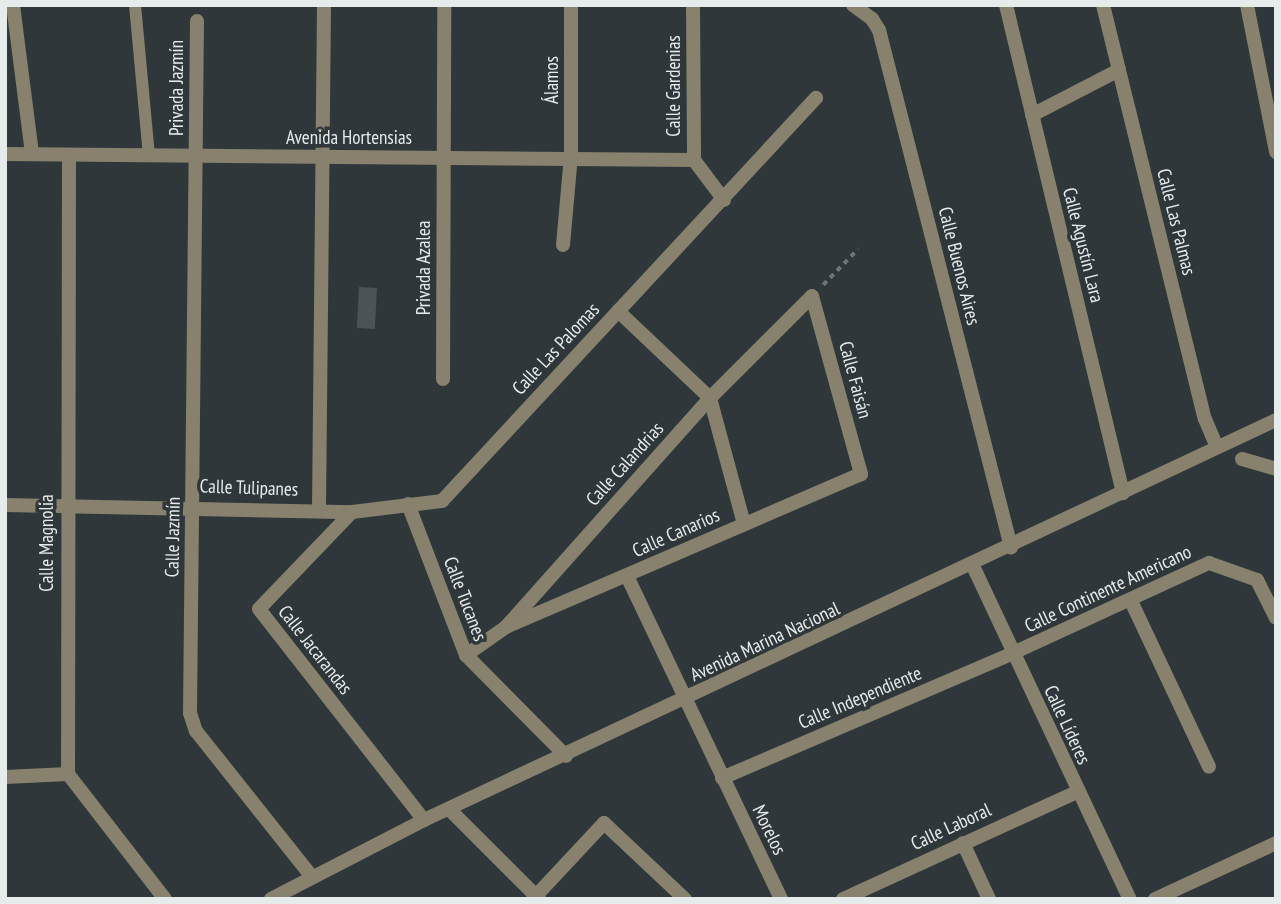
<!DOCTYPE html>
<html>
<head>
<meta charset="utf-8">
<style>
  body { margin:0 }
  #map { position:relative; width:1281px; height:904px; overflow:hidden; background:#2f373a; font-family:"PT Sans Narrow",sans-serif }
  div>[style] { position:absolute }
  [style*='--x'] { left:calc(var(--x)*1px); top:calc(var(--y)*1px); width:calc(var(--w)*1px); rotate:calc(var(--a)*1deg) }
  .building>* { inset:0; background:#4b5356; transform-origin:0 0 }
  .path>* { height:3.5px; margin-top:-1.75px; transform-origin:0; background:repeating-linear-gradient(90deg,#6e7577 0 5px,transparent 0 10px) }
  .lane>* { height:12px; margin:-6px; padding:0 6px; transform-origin:6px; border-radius:6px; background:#87816d }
  .street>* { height:14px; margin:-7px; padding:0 7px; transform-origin:7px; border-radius:7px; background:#87816d }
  span { translate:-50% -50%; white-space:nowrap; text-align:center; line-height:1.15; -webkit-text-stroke:7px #2f373a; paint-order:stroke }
  .street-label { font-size:19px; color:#e6ebec }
  .frame { position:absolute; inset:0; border:7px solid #e6ebec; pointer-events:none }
</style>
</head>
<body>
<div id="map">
  <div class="building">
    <div style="left:359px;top:287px;width:18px;height:41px;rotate:3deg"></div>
  </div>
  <div class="path">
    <div style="--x:823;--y:285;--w:50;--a:-45.8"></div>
  </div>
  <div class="lane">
    <div style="--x:135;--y:5;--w:151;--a:84.7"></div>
  </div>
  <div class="street">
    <div style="--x:13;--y:5;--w:150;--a:82.7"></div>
    <div style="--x:693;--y:5;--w:155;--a:89.6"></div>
    <div style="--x:694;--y:160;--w:50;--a:53.1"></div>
    <div style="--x:853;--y:5;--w:24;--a:36"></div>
    <div style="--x:872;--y:19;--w:13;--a:58"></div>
    <div style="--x:879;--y:30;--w:534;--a:75.68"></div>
    <div style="--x:1006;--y:5;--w:502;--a:76.52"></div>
    <div style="--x:1103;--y:5;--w:426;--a:76.2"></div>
    <div style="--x:1205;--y:419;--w:30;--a:67"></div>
    <div style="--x:1247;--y:5;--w:150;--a:78.8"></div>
    <div style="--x:197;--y:21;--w:692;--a:90.58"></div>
    <div style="--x:190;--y:713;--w:19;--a:72"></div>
    <div style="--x:196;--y:731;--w:186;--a:51.5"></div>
    <div style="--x:1032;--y:115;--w:98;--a:-27.3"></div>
    <div style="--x:5;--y:154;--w:689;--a:0.5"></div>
    <div style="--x:69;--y:155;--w:619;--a:90.09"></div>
    <div style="--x:68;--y:774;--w:158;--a:52.2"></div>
    <div style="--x:563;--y:245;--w:89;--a:-84.9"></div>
    <div style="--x:571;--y:156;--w:151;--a:-90"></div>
    <div style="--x:618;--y:311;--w:127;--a:43.4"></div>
    <div style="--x:710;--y:398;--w:131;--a:74.9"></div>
    <div style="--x:443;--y:379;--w:374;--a:-89.8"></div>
    <div style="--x:1242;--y:459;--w:35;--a:16"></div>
    <div style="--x:408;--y:504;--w:162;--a:69"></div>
    <div style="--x:466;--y:655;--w:142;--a:45.3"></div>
    <div style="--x:5;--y:505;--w:347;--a:1.2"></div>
    <div style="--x:352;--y:512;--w:91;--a:-7"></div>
    <div style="--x:442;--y:501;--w:550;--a:-47.14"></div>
    <div style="--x:319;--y:509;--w:504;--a:-89.43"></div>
    <div style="--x:352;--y:512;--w:134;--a:133.8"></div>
    <div style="--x:259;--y:609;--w:268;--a:52"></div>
    <div style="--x:973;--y:566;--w:368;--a:64.8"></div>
    <div style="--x:627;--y:576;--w:358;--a:64.5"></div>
    <div style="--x:1131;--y:601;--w:183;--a:64.8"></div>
    <div style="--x:466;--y:655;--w:49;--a:-35"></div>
    <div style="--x:506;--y:627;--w:307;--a:-48.3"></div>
    <div style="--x:710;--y:398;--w:144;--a:-45"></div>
    <div style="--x:812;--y:296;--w:185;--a:74.6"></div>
    <div style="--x:861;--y:474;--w:387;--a:156.7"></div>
    <div style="--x:5;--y:777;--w:63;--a:-2.7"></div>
    <div style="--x:722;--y:778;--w:317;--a:-23.2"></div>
    <div style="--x:1013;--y:653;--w:216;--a:-24.7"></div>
    <div style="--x:1209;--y:563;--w:51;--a:19.5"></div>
    <div style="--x:1257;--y:580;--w:42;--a:63.4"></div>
    <div style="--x:449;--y:809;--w:127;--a:45"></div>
    <div style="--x:963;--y:843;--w:62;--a:65.1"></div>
    <div style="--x:271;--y:899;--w:172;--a:-27.3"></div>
    <div style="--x:424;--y:820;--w:941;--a:-25.15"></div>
    <div style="--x:533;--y:899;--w:104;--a:-46.9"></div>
    <div style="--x:604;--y:823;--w:111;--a:43.2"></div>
    <div style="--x:843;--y:899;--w:257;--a:-24.6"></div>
    <div style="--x:1155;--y:899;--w:133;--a:-24.8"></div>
  </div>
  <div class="street-label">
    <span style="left:552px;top:80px;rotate:-90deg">Álamos</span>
    <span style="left:674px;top:86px;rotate:-90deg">Calle Gardenias</span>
    <span style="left:177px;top:88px;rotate:-90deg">Privada Jazmín</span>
    <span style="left:349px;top:138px">Avenida Hortensias</span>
    <span style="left:1176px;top:222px;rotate:76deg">Calle Las Palmas</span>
    <span style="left:1083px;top:245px;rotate:76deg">Calle Agustín Lara</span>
    <span style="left:959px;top:266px;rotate:76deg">Calle Buenos Aires</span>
    <span style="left:424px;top:268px;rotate:-90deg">Privada Azalea</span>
    <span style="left:556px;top:349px;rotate:-47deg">Calle Las Palomas</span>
    <span style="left:855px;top:380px;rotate:75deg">Calle Faisán</span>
    <span style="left:625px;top:464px;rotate:-48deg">Calle Calandrias</span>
    <span style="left:249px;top:488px;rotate:2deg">Calle Tulipanes</span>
    <span style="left:676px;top:533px;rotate:-24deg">Calle Canarios</span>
    <span style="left:173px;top:537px;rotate:-89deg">Calle Jazmín</span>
    <span style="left:47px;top:543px;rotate:-90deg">Calle Magnolia</span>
    <span style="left:1108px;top:589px;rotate:-25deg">Calle Continente Americano</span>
    <span style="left:465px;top:599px;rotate:69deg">Calle Tucanes</span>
    <span style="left:765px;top:642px;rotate:-25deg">Avenida Marina Nacional</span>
    <span style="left:315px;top:650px;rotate:52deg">Calle Jacarandas</span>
    <span style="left:860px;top:698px;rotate:-23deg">Calle Independiente</span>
    <span style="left:1067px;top:725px;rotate:65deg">Calle Líderes</span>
    <span style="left:951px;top:827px;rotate:-25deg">Calle Laboral</span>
    <span style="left:769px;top:830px;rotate:64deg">Morelos</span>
  </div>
  <div class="frame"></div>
</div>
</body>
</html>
